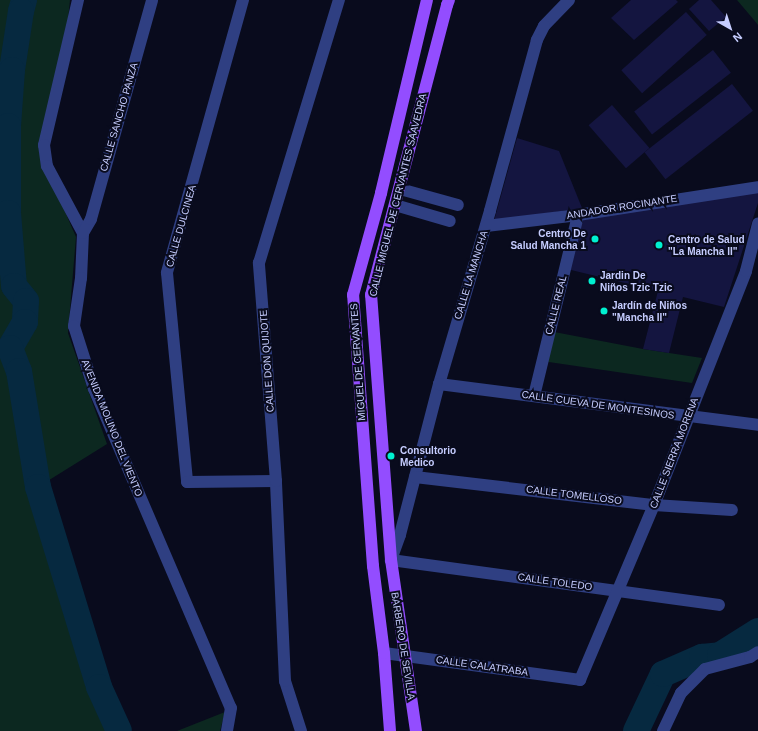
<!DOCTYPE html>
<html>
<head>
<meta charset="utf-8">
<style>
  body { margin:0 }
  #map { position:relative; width:758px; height:731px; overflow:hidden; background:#090b1d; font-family:Arial,sans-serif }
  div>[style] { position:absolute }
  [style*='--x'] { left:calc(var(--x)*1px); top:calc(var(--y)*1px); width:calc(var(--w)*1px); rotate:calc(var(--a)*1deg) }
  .green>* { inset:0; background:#0c2820 }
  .river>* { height:26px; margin:-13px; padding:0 13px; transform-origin:13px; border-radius:13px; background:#062940 }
  .building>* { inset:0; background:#141540; transform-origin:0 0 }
  .minor>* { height:12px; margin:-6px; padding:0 6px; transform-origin:6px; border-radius:6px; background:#2f3f82 }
  .major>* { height:12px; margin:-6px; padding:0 6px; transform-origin:6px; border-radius:6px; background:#934dff }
  .dots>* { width:11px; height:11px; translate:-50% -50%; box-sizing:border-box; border:2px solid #090b1d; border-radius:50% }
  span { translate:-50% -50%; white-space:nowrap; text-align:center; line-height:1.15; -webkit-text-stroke:4px #090b1d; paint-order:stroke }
  .street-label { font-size:10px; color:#c6cdff }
  .poi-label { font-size:10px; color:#c6cdff; font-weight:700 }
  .right { translate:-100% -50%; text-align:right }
  .left { translate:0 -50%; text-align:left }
  .north { position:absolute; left:710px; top:8px; width:40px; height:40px; -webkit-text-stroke:3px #090b1d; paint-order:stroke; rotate:141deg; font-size:11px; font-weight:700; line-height:16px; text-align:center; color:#c6cdff }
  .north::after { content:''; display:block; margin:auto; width:14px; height:18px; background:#c6cdff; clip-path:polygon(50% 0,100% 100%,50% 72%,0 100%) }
</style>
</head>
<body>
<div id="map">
  <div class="green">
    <div style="clip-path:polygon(0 0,70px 0,67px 30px,39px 152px,76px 237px,68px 333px,107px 444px,38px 487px,98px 683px,120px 731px,0 731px)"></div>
    <div style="clip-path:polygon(737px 0,758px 0,758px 25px,754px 20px)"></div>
    <div style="clip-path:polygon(549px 331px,643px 349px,702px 358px,692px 383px,542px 361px)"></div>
    <div style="clip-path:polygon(225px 712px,220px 731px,177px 731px)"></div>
  </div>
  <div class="river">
    <div style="--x:24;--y:0;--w:11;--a:105"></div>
    <div style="--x:21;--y:11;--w:60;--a:98.7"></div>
    <div style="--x:12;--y:70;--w:56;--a:94.1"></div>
    <div style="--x:8;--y:126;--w:87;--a:90"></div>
    <div style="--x:8;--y:213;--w:73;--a:85.3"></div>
    <div style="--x:14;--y:286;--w:19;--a:51"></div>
    <div style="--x:26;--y:301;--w:21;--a:93"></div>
    <div style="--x:25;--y:322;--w:30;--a:120"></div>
    <div style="--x:10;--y:348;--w:25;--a:69"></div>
    <div style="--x:19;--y:371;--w:118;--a:80.7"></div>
    <div style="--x:38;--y:487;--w:209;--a:73"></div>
    <div style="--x:99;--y:687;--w:48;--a:65.6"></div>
    <div style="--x:636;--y:731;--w:63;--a:-64.7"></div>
    <div style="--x:663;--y:674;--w:43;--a:-23.6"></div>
    <div style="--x:702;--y:657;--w:18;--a:-6"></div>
    <div style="--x:720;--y:655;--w:45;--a:-32.3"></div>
  </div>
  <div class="building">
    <div style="clip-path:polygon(631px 0,676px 0,678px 2px,634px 40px,611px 18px)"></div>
    <div style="clip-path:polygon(699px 0,711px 0,726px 17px,709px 31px,689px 9px)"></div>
    <div style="left:686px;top:12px;width:31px;height:87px;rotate:48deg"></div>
    <div style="left:713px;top:50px;width:29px;height:100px;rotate:52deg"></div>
    <div style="left:732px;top:84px;width:34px;height:111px;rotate:52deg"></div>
    <div style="left:612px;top:105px;width:57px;height:31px;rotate:49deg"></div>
    <div style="clip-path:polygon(517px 138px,559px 151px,582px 208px,494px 221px)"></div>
    <div style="clip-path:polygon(758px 190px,758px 203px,724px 307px,683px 297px,669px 353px,643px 349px,658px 291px,567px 269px,582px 220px)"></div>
  </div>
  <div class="minor">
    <div style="--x:78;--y:0;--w:149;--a:103.2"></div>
    <div style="--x:44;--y:145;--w:21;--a:82"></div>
    <div style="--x:47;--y:166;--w:76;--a:61.8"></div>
    <div style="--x:83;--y:233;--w:45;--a:92.5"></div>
    <div style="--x:81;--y:278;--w:49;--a:98.3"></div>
    <div style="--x:74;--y:326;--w:66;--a:72.4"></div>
    <div style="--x:94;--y:389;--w:347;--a:66.8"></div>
    <div style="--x:231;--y:708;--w:23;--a:100"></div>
    <div style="--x:243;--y:0;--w:283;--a:105.6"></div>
    <div style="--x:167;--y:273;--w:210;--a:84.5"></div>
    <div style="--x:187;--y:482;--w:89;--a:-0.6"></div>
    <div style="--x:569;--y:0;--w:36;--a:134"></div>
    <div style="--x:544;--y:26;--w:16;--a:117"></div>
    <div style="--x:537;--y:40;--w:177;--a:105.4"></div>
    <div style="--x:490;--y:211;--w:180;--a:106.4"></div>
    <div style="--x:439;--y:384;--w:156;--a:104.5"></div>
    <div style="--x:400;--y:535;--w:27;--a:110"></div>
    <div style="--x:391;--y:560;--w:331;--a:7.8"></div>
    <div style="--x:400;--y:189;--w:60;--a:15.4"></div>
    <div style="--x:395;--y:205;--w:57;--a:16.2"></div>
    <div style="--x:486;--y:226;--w:93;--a:-6.8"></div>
    <div style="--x:578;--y:215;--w:182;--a:-8.8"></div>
    <div style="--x:83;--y:233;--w:16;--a:-60"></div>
    <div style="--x:91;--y:219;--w:227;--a:-74.4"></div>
    <div style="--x:439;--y:384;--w:322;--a:7.3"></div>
    <div style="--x:534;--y:396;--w:186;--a:-76.3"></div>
    <div style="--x:415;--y:477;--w:241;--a:6.7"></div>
    <div style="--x:654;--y:505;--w:78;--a:3.7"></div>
    <div style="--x:384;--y:653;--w:198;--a:7.8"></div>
    <div style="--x:580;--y:680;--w:190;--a:-67.1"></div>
    <div style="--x:654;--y:505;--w:251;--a:-68.5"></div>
    <div style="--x:746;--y:271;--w:49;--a:-75.7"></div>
    <div style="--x:301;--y:731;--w:52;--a:-107.7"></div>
    <div style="--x:285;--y:681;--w:200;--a:-92.6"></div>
    <div style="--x:276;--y:481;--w:219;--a:-94.5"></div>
    <div style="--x:259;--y:263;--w:275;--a:-73.1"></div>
    <div style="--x:663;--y:731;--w:42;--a:-64.7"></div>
    <div style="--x:681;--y:693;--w:34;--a:-45"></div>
    <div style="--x:705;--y:669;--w:47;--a:-14.9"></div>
    <div style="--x:750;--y:657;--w:9;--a:-32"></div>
  </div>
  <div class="major">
    <div style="--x:390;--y:731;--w:78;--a:-94.4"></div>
    <div style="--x:384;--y:653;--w:88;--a:-97.2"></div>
    <div style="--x:373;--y:566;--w:272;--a:-94.2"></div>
    <div style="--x:353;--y:295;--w:106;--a:-74.6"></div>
    <div style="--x:381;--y:193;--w:198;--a:-76.6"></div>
    <div style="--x:416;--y:731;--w:173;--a:-98.3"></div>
    <div style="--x:391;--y:560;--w:266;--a:-94.3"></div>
    <div style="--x:371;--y:295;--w:300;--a:-75.3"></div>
    <div style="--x:447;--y:5;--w:5;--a:-68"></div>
  </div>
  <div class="dots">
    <div style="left:595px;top:239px;background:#00f1d1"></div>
    <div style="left:659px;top:245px;background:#00f1d1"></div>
    <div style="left:592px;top:281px;background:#00f1d1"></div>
    <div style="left:604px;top:311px;background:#00f1d1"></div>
    <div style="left:391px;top:456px;background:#00f1d1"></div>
  </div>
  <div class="street-label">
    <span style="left:119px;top:117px;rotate:-74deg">CALLE SANCHO PANZA</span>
    <span style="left:398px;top:195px;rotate:-76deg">CALLE MIGUEL DE CERVANTES SAAVEDRA</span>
    <span style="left:622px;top:207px;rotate:-9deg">ANDADOR ROCINANTE</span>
    <span style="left:181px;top:226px;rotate:-74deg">CALLE DULCINEA</span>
    <span style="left:471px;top:275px;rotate:-73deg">CALLE LA MANCHA</span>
    <span style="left:556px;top:305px;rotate:-76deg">CALLE REAL</span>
    <span style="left:267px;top:361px;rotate:-94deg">CALLE DON QUIJOTE</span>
    <span style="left:358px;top:362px;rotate:-94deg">MIGUEL DE CERVANTES</span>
    <span style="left:598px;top:405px;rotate:8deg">CALLE CUEVA DE MONTESINOS</span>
    <span style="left:112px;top:428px;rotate:68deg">AVENIDA MOLINO DEL VIENTO</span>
    <span style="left:674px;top:453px;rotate:-69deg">CALLE SIERRA MORENA</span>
    <span style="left:574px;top:495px;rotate:7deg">CALLE TOMELLOSO</span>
    <span style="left:555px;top:582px;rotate:8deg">CALLE TOLEDO</span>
    <span style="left:403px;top:646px;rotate:81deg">BARBERO DE SEVILLA</span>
    <span style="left:482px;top:666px;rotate:8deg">CALLE CALATRABA</span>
  </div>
  <div class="poi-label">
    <span class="right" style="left:586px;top:239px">Centro De<br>Salud Mancha 1</span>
    <span class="left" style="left:668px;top:245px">Centro de Salud<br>"La Mancha II"</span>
    <span class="left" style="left:600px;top:281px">Jardin De<br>Niños Tzic Tzic</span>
    <span class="left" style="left:612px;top:311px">Jardín de Niños<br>"Mancha II"</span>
    <span class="left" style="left:400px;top:456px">Consultorio<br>Medico</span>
  </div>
  <div class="north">N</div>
</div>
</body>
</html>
